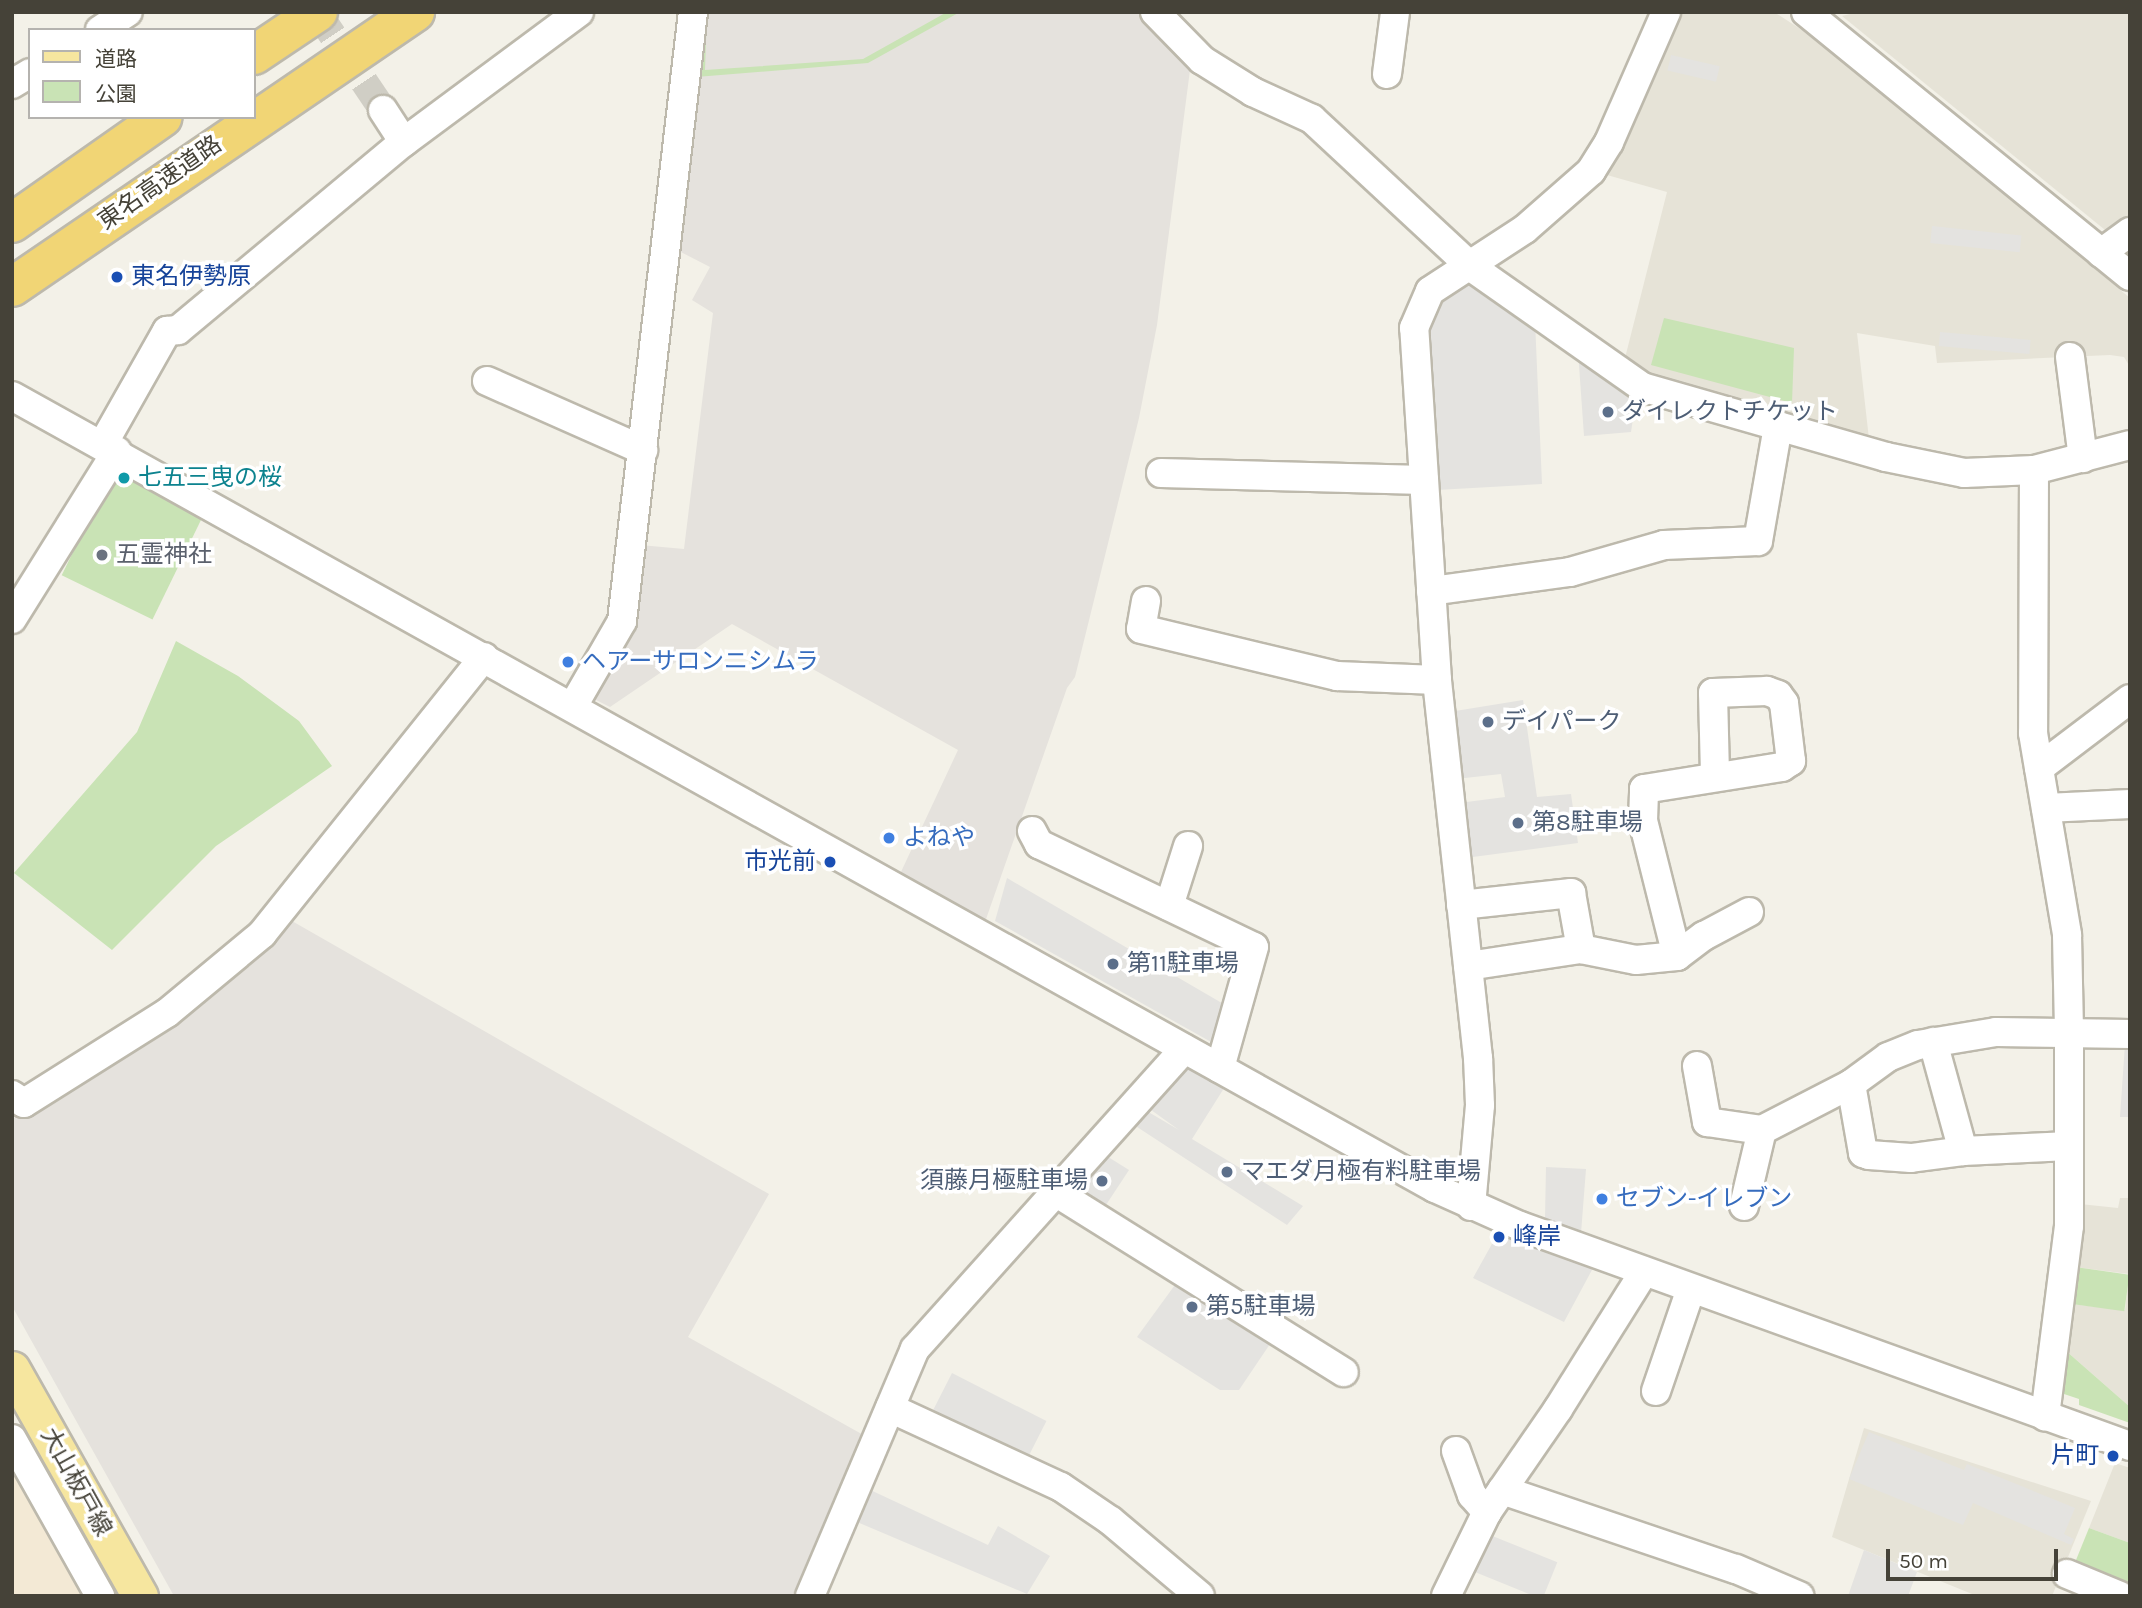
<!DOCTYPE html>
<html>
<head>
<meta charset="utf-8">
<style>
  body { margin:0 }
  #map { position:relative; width:2142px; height:1608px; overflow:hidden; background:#f3f1e8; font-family:Karla,"Noto Sans JP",sans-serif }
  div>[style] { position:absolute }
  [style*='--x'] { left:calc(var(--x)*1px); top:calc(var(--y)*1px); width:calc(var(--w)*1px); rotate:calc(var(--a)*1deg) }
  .residential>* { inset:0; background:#e6e3d7 }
  .commercial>* { inset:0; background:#f3e9d5 }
  .industrial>* { inset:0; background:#e5e2dd }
  .green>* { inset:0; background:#c9e3b5; transform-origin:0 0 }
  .parking>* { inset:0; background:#e4e3e0; transform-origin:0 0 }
  .minor-tunnel>* { height:28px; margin-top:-14px; transform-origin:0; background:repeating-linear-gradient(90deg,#d0cec5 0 28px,transparent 0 42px) }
  .roads { filter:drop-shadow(2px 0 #bdb9ac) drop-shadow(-2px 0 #bdb9ac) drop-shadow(0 2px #bdb9ac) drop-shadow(0 -2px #bdb9ac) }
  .minor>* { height:28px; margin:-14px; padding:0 14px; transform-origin:14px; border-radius:14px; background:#fff }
  .major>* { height:35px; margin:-17.5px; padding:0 17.5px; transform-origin:17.5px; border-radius:17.5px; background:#f6e69f }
  .highway>* { height:38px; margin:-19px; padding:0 19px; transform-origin:19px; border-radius:19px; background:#f1d575 }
  .dots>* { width:19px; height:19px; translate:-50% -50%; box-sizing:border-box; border:4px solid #fff; border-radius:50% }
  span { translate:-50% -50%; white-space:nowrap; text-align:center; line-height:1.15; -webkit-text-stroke:7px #fff; paint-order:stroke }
  .street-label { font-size:24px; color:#454238 }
  .transit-label { font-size:24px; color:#164399 }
  .left { translate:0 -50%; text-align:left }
  .right { translate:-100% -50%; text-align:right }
  .service-label { font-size:24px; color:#4e5e75 }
  .culture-label { font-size:24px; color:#0d838f }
  .worship-label { font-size:24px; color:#5b616d }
  .shop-label { font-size:24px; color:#366cbe }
  .frame { position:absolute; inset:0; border:14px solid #454238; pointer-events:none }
  .legend { position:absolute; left:28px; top:28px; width:228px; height:91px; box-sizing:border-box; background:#fff; border:2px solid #b5b3af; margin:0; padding:9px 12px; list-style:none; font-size:21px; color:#454238 }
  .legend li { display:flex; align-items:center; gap:14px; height:35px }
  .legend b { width:35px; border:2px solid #b5b3af }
  .scale { position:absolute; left:1886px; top:1549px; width:172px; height:32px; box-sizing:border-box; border:4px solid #454238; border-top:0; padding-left:9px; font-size:21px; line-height:24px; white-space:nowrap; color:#454238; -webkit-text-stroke:5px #fff; paint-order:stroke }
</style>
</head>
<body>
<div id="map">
  <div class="residential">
    <div style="clip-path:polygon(1683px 12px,1774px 12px,1822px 43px,2130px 298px,2130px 367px,2124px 357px,2110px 355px,1937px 363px,1935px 346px,1857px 333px,1869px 439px,1645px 377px,1624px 362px,1667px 192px,1607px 175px)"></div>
    <div style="clip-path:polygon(1858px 12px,2130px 12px,2130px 220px,2110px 234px,1842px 16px)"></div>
    <div style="clip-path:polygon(2120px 1198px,2130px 1198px,2130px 1407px,2065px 1350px,2070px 1304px,2125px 1310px,2129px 1274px,2075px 1267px,2080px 1204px,2118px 1208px)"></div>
    <div style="clip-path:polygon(1864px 1428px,2091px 1501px,2052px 1596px,1977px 1596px,1832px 1537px)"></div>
    <div style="clip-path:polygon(2115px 1463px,2130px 1468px,2130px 1543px,2089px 1528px)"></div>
  </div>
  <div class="commercial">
    <div style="clip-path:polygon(12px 1457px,90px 1596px,12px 1596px)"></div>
  </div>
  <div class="industrial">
    <div style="clip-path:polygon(699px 12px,1137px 12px,1187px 58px,1190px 70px,1157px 325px,1139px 418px,1075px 677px,1067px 688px,985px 922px,900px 874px,958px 750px,732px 624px,610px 707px,588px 696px,640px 545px,684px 549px,713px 313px,692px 300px,710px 267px,675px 249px)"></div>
    <div style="clip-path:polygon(285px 917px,769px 1194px,688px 1337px,867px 1437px,797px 1596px,174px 1596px,12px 1306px,12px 1121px,20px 1110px)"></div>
  </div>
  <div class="green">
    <div style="clip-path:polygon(700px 12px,707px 12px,705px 70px,863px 59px,947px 12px,960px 12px,868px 63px,696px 77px)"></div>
    <div style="clip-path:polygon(1664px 318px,1794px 348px,1792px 403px,1651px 365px)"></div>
    <div style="left:113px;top:470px;width:101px;height:117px;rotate:26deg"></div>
    <div style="clip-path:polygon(176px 641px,238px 676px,299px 721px,332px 766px,216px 846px,112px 950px,14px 873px,137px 732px)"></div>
    <div style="left:2075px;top:1267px;width:55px;height:37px;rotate:8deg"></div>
    <div style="clip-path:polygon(2065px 1350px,2130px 1407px,2130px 1423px,2079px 1405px,2079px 1399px,2058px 1392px)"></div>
    <div style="clip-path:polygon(2089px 1528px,2130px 1543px,2130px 1588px,2074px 1565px)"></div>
  </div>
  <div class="parking">
    <div style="left:1671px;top:55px;width:50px;height:16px;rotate:13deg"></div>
    <div style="left:1932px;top:226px;width:90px;height:17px;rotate:6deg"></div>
    <div style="clip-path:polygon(1471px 278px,1535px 321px,1542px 484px,1437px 490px,1428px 314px,1442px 295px)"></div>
    <div style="left:1940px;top:332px;width:91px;height:14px;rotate:5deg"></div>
    <div style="clip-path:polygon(1578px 351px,1637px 392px,1631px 432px,1584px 436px)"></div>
    <div style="clip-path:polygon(1523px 700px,1537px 797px,1571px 794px,1578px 843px,1465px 858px,1459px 803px,1505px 797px,1501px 774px,1456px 779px,1449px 712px)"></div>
    <div style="clip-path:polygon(1007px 878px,1227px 1006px,1213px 1043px,995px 921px)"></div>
    <div style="clip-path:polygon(2125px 1044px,2130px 1044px,2130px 1117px,2120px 1117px)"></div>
    <div style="clip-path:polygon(1192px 1066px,1226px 1085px,1192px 1139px,1303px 1206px,1287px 1225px,1131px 1123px,1145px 1110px,1179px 1130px,1147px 1107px,1182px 1069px)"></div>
    <div style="clip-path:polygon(1105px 1155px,1129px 1170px,1102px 1211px,1071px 1191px)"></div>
    <div style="clip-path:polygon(1546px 1167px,1586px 1169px,1581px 1233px,1545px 1218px)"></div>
    <div style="clip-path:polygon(1498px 1233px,1593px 1268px,1564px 1322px,1473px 1278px)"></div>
    <div style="clip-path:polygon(1180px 1278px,1274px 1338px,1239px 1390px,1220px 1390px,1137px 1337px)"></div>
    <div style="left:952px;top:1373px;width:106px;height:49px;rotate:27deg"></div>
    <div style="clip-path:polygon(1869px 1432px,1964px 1470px,1967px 1464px,2075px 1508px,2064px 1534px,2074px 1539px,2071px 1545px,1973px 1503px,1963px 1525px,1849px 1479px)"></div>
    <div style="clip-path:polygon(864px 1487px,988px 1545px,998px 1526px,1050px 1556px,1027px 1594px,850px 1519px)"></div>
    <div style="left:1485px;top:1533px;width:78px;height:40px;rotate:22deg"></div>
    <div style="clip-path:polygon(1864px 1550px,1917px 1572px,1908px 1596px,1848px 1596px)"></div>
  </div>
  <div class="minor-tunnel">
    <div style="--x:317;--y:12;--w:118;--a:56"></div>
  </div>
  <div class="roads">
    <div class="minor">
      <div style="--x:1155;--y:12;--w:67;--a:45.6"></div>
      <div style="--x:1202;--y:60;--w:60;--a:32.1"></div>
      <div style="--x:1253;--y:92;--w:65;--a:24.6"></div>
      <div style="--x:1312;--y:119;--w:216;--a:42.9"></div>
      <div style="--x:1470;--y:266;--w:210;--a:35.1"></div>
      <div style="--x:1642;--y:387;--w:254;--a:16"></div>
      <div style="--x:1886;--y:457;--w:80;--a:11.6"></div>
      <div style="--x:1964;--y:473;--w:70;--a:-2.5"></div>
      <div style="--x:2034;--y:470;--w:99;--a:-14.6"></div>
      <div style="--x:1806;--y:12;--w:418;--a:39.2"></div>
      <div style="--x:100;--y:30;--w:33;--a:-33"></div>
      <div style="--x:1387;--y:74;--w:63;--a:-82.6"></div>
      <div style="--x:12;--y:84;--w:21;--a:-31"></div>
      <div style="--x:383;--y:110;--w:38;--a:57"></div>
      <div style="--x:2101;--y:253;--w:36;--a:-36"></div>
      <div style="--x:2070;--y:357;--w:102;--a:82.7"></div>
      <div style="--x:487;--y:381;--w:171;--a:23.9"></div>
      <div style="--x:12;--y:396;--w:1629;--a:29.1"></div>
      <div style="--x:1435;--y:1188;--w:93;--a:24.1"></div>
      <div style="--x:1520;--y:1226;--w:648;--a:19.83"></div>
      <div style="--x:103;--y:444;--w:130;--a:-60.5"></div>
      <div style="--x:167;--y:331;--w:11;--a:-5"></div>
      <div style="--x:178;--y:330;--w:294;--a:-39.8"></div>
      <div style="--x:404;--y:142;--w:218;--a:-36.6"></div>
      <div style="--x:2034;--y:470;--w:263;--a:90.2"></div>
      <div style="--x:2033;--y:733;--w:205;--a:80.4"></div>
      <div style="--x:2067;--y:935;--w:98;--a:88.8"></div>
      <div style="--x:2069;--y:1033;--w:193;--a:90"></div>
      <div style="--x:2069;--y:1226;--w:192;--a:97.2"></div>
      <div style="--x:1161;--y:473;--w:263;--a:1.5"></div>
      <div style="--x:1431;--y:591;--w:140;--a:-7.8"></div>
      <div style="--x:1570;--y:572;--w:98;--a:-16"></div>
      <div style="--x:1664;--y:545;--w:94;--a:-2.4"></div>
      <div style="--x:1758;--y:541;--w:117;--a:-80.1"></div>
      <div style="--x:1146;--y:601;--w:28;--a:100"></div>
      <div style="--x:1141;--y:629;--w:202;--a:13.5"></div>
      <div style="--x:1337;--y:676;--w:100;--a:2.3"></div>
      <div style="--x:12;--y:619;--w:198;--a:-58"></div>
      <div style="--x:573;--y:706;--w:98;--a:-60"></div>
      <div style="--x:622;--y:621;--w:613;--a:-83.35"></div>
      <div style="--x:2039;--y:768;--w:114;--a:-37.2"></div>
      <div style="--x:2046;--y:808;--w:84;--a:-2.7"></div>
      <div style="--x:1032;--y:831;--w:15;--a:62"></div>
      <div style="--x:1039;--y:844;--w:238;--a:25.6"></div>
      <div style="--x:1254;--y:947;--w:126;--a:105.7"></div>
      <div style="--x:1461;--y:905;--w:111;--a:-6.2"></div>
      <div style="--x:1571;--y:893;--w:57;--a:79.9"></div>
      <div style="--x:1169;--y:906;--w:63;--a:-72.4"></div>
      <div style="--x:1677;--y:956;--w:139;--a:-104.1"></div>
      <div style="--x:1643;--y:821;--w:32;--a:-88"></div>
      <div style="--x:1644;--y:789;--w:140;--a:-9.1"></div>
      <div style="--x:1782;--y:767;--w:11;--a:-34"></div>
      <div style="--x:1791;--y:761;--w:58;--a:-96.9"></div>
      <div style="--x:1784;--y:703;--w:10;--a:-127"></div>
      <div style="--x:1778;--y:695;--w:12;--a:-160"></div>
      <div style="--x:1767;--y:691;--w:54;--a:177.9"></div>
      <div style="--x:1713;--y:693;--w:82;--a:88.6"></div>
      <div style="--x:1468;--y:966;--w:114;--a:-8.6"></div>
      <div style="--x:1581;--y:949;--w:56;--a:11.3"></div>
      <div style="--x:1636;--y:960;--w:41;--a:-5.6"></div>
      <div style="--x:1677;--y:956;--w:34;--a:-37"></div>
      <div style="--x:1704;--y:936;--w:51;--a:-28.1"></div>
      <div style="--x:1933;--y:1042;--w:113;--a:74.6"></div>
      <div style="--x:1697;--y:1066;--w:57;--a:79.9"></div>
      <div style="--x:1707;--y:1122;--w:56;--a:8.3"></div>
      <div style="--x:1851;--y:1084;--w:70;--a:80.1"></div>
      <div style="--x:1863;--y:1153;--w:6;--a:18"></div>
      <div style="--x:1869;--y:1155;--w:42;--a:4.1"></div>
      <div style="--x:1911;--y:1158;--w:52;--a:-7.7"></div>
      <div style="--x:1963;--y:1151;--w:106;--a:-2.7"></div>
      <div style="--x:12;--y:1095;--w:14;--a:34"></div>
      <div style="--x:24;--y:1103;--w:169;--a:-32.2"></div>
      <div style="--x:167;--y:1013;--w:124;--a:-39.7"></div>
      <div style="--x:262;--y:934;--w:355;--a:-51.3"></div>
      <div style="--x:1057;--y:1193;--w:338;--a:32"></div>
      <div style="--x:1471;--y:1206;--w:101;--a:-84.9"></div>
      <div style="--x:1480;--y:1105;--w:47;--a:-92.4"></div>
      <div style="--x:1478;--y:1058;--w:380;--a:-96.2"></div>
      <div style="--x:1437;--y:680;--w:353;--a:-93.7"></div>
      <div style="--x:1414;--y:328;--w:40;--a:-66.6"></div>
      <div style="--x:1430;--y:291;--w:113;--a:-33.1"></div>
      <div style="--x:1525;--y:229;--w:88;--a:-41.3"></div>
      <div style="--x:1591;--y:171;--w:34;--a:-58"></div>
      <div style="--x:1609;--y:142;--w:142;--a:-66.3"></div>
      <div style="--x:1744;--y:1206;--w:78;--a:-76.7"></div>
      <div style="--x:1762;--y:1130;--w:100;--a:-27.3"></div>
      <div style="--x:1851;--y:1084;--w:46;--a:-36.1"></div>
      <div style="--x:1888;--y:1057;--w:32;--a:-22"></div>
      <div style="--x:1918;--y:1045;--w:79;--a:-9.5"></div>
      <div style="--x:1996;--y:1032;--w:134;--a:0.9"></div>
      <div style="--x:1656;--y:1391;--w:108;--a:-71.1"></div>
      <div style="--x:890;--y:1408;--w:188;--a:24.8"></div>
      <div style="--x:1061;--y:1487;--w:60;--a:34.2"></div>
      <div style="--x:1111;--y:1521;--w:116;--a:40.1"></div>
      <div style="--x:12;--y:1439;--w:180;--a:60.7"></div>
      <div style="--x:1456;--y:1451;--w:47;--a:70"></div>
      <div style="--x:1472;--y:1495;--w:23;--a:49"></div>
      <div style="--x:1502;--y:1490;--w:247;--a:18.7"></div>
      <div style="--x:1736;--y:1569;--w:69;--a:23.2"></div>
      <div style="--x:2067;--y:1574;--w:57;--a:22.5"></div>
      <div style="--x:810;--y:1596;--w:268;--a:-67"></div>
      <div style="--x:915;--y:1349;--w:403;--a:-48.1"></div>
      <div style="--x:1446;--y:1596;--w:93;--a:-64"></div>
      <div style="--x:1487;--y:1512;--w:125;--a:-55.4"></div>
      <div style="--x:1558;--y:1409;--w:162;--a:-57.9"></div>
    </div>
    <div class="major">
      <div style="--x:12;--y:1369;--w:261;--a:60.6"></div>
    </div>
    <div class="highway">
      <div style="--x:254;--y:55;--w:77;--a:-33.9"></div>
      <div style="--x:12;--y:223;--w:184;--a:-35.1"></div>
      <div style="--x:12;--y:287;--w:488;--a:-34.3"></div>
    </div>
  </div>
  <div class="dots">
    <div style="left:117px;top:277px;background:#1a4fb4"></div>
    <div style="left:1608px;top:412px;background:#5c6f8a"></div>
    <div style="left:124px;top:478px;background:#0f9aa8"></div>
    <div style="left:102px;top:555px;background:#6b7280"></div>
    <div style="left:568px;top:662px;background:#3f7fe0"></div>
    <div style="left:1488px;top:722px;background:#5c6f8a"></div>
    <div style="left:1518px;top:823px;background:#5c6f8a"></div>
    <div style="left:889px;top:838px;background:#3f7fe0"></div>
    <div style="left:830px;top:862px;background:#1a4fb4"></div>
    <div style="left:1113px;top:964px;background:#5c6f8a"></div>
    <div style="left:1227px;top:1172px;background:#5c6f8a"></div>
    <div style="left:1102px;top:1181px;background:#5c6f8a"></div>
    <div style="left:1602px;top:1199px;background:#3f7fe0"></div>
    <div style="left:1499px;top:1237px;background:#1a4fb4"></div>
    <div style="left:1192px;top:1307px;background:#5c6f8a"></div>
    <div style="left:2113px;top:1456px;background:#1a4fb4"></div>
  </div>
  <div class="street-label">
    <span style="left:160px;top:183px;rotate:-35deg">東名高速道路</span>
    <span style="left:76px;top:1482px;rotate:61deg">大山板戸線</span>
  </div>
  <div class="transit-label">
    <span class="left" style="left:131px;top:277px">東名伊勢原</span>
    <span class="right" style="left:816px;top:862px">市光前</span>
    <span class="left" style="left:1513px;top:1237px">峰岸</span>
    <span class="right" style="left:2099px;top:1456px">片町</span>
  </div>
  <div class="service-label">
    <span class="left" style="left:1622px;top:412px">ダイレクトチケット</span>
    <span class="left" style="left:1502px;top:722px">デイパーク</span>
    <span class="left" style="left:1532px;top:823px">第8駐車場</span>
    <span class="left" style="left:1127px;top:964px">第11駐車場</span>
    <span class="left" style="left:1241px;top:1172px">マエダ月極有料駐車場</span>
    <span class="right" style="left:1088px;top:1181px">須藤月極駐車場</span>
    <span class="left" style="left:1206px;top:1307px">第5駐車場</span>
  </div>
  <div class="culture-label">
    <span class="left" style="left:138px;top:478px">七五三曳の桜</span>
  </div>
  <div class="worship-label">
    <span class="left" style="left:116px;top:555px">五霊神社</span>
  </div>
  <div class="shop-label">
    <span class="left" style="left:582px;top:662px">ヘアーサロンニシムラ</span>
    <span class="left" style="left:903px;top:838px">よねや</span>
    <span class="left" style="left:1616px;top:1199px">セブン-イレブン</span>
  </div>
  <div class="frame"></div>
  <ul class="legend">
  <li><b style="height:9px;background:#f6e69f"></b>道路</li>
  <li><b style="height:19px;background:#c9e3b5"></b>公園</li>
  </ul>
  <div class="scale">50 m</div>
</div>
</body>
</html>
